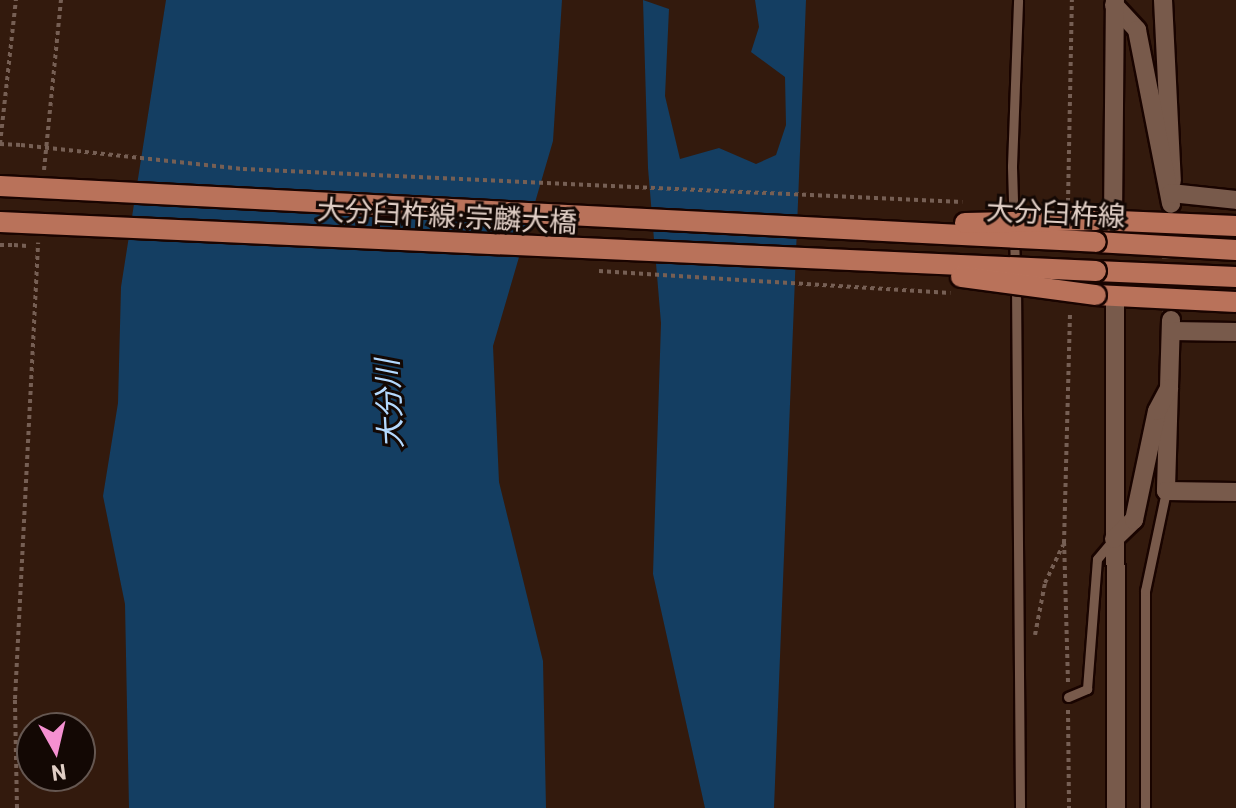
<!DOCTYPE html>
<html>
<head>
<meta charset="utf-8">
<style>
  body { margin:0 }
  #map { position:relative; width:1236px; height:808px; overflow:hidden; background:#331a0d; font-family:Barlow,"Noto Sans JP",sans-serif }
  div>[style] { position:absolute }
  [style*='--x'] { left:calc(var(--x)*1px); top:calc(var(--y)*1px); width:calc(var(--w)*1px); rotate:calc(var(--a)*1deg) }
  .water>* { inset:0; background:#143e62 }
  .minor-tunnel>* { height:18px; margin-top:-9px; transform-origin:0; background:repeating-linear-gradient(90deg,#4d3529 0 18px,transparent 0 27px) }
  .path>* { height:4px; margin-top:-2px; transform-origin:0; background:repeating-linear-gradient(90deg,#765f54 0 4px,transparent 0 8px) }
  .roads { filter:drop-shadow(2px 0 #190400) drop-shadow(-2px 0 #190400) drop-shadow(0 2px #190400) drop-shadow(0 -2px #190400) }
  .service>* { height:9px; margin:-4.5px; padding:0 4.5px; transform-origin:4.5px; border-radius:4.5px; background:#785a4b }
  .minor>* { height:18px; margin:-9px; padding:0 9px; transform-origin:9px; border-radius:9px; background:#785a4b }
  .primary>* { height:20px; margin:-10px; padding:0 10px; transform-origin:10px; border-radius:10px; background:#b9725a }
  .path-bridge>* { height:4px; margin-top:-2px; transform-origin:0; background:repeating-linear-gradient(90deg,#765f54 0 4px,transparent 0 8px) }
  .bridges { filter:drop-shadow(2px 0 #190400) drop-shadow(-2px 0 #190400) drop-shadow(0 2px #190400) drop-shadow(0 -2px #190400) }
  .primary-bridge>* { height:20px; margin:-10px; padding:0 10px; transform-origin:10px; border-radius:10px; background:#b9725a }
  span { translate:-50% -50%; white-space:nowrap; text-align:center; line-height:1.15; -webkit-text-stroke:6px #130804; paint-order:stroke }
  .street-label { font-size:28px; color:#e0cec5 }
  .water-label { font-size:30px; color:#b4d9fe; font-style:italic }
  .north { position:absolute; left:16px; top:712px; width:80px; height:80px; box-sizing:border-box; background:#130804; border:2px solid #655751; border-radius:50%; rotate:172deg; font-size:22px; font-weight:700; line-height:32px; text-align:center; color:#e0cec5 }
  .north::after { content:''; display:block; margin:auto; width:28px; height:36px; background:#f590d1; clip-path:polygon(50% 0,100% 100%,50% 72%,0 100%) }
</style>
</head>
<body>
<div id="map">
  <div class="water">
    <div style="clip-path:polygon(166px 0,562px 0,553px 141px,493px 346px,499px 482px,543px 661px,546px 808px,129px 808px,125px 604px,103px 496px,118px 403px,121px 287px)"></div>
    <div style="clip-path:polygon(643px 0,669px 9px,665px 96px,680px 159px,719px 148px,756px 164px,776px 155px,786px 125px,785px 77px,751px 52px,759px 27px,755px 0,806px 0,774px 808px,705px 808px,653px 574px,661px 323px,648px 168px)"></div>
  </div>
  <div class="minor-tunnel">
    <div style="--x:1171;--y:313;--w:102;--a:-90"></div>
  </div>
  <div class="path">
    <div style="--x:0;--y:144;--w:145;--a:-83.7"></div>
    <div style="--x:0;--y:144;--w:21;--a:3"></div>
    <div style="--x:44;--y:170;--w:171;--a:-84.3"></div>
    <div style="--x:1068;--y:202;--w:202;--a:-88.9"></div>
    <div style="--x:0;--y:245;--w:14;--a:0"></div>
    <div style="--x:1035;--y:635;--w:53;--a:-79.1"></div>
    <div style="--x:1045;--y:583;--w:42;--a:-64.7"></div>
    <div style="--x:1068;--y:682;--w:139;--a:-91.6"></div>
    <div style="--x:1064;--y:543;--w:232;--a:-88.5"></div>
    <div style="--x:1068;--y:710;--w:98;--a:89.4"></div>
    <div style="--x:17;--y:808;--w:109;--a:-91.1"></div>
    <div style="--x:15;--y:699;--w:457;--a:-87.1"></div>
  </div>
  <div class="roads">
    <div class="service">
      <div style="--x:1015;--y:268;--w:102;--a:-91.7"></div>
      <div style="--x:1012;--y:166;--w:166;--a:-87.9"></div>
      <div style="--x:1016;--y:283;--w:525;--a:89.56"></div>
      <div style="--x:1068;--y:697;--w:21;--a:-23"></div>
      <div style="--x:1087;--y:689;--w:130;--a:-85.6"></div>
      <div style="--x:1097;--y:559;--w:26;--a:-50"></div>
      <div style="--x:1145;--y:808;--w:217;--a:-90"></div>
      <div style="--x:1145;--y:591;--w:102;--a:-78.1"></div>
    </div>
    <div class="minor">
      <div style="--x:1163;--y:0;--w:181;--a:87.2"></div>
      <div style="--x:1114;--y:5;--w:34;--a:47"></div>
      <div style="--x:1137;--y:30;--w:177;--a:78.9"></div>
      <div style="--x:1171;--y:193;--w:65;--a:6.1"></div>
      <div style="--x:1113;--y:221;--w:221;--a:-89.5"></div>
      <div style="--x:1115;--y:297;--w:511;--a:89.89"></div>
      <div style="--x:1171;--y:320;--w:171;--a:91.7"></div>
      <div style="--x:1166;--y:491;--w:70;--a:0.8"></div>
      <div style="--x:1171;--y:331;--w:65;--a:0.9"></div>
      <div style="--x:1114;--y:539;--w:28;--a:-44"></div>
      <div style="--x:1134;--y:520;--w:111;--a:-78.1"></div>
      <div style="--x:1157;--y:411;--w:26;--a:-62"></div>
    </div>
    <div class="primary">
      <div style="--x:1096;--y:220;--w:140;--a:2.5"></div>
      <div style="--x:1096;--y:242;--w:140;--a:3.3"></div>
      <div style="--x:1096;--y:271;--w:140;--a:2.5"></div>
      <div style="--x:1096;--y:295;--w:140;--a:2.9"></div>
    </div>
  </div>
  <div class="path-bridge">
    <div style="--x:21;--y:145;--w:223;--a:6.2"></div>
    <div style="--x:243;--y:169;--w:720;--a:2.63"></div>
    <div style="--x:14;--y:245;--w:13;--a:4"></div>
    <div style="--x:599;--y:271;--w:352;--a:3.6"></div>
  </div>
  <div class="bridges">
    <div class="primary-bridge">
      <div style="--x:0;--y:186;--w:1097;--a:2.92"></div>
      <div style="--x:0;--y:222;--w:1097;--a:2.56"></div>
      <div style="--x:965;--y:223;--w:131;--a:-1.3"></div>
      <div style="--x:961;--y:277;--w:136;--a:7.6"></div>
    </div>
  </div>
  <div class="street-label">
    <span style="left:1056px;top:212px;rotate:3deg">大分臼杵線</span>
    <span style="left:447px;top:215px;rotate:3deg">大分臼杵線;宗麟大橋</span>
  </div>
  <div class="water-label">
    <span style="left:388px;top:404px;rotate:-93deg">大分川</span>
  </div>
  <div class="north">N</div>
</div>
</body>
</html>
